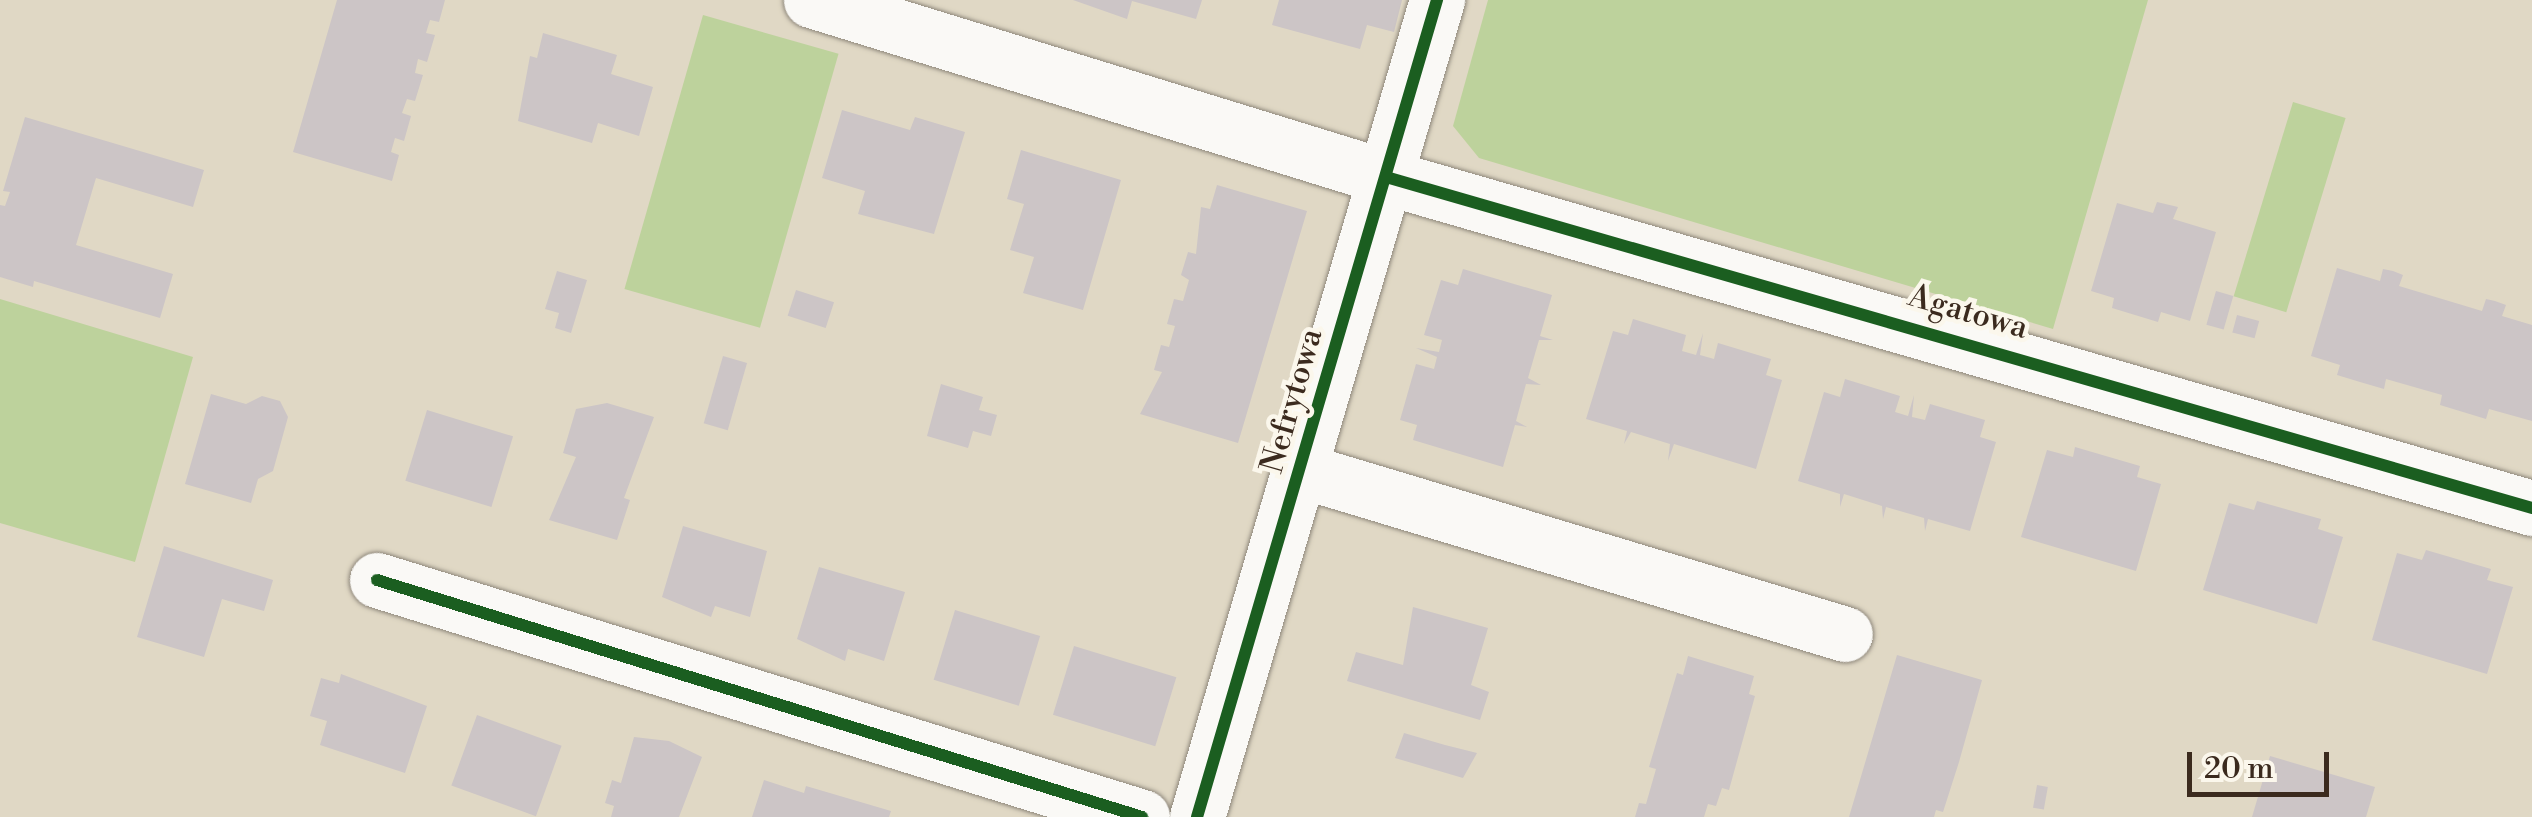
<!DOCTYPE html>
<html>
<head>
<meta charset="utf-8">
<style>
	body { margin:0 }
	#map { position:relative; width:2532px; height:817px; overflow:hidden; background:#e0d8c5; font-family:"Libre Bodoni",serif }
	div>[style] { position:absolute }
	.green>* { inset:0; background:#bdd29c; transform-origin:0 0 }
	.building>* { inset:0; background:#ccc5c6; transform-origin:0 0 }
	.roads { filter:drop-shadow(0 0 2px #8e877b) drop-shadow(0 0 2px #8e877b) }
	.minor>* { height:55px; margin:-27.5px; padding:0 27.5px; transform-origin:27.5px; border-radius:27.5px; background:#faf9f6 }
	.cycleway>* { height:12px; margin:-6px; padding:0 6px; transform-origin:6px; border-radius:6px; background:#1b5e20 }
	span { translate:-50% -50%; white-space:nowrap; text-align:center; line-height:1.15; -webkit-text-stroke:9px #fbf7ec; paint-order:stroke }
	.street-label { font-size:32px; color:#3b2a1e }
	.scale { position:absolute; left:2187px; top:752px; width:142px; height:45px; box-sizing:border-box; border:5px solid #3b2a1e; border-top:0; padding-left:12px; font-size:30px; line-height:35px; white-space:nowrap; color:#3b2a1e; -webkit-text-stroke:8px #fbf7ec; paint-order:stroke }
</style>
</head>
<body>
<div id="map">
	<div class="green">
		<div style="clip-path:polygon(1488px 0,2148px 0,2053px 329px,1479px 158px,1453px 126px)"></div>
		<div style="left:703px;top:15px;width:141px;height:285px;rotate:16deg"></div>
		<div style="left:2293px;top:102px;width:55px;height:203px;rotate:17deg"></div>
		<div style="clip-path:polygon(0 299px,193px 357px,135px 562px,0 523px)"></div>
	</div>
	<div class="building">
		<div style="clip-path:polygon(337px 0,445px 0,439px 22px,430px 20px,426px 33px,435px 35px,427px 62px,418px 59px,415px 73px,423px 75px,415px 101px,407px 99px,402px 113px,411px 116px,404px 141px,395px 138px,391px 152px,399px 155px,392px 181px,293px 152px)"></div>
		<div style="clip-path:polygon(1073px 0,1202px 0,1196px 19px,1132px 1px,1127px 19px)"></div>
		<div style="clip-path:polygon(1279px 0,1402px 0,1394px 32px,1367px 25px,1360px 49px,1272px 25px)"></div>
		<div style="clip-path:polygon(543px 33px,617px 55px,611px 74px,653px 87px,639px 136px,598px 123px,592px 143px,518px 121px,530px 56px,537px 58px)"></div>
		<div style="clip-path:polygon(842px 110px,910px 130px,915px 117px,965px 132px,934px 234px,858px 214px,865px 191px,822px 178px)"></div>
		<div style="clip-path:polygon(25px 117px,204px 170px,193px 207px,96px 178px,76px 245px,173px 274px,160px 318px,34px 281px,33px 287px,0 277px,0 205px,5px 206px,10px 192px,3px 191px)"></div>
		<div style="clip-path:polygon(1021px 150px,1121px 180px,1083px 310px,1023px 293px,1034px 257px,1010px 250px,1024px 204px,1007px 199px)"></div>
		<div style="clip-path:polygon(1217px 185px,1307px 211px,1238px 443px,1140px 414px,1162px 372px,1154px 370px,1161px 345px,1169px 347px,1175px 326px,1167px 324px,1174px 299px,1183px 301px,1189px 280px,1181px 275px,1188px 252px,1196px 254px,1201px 207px,1210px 209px)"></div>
		<div style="clip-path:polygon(2157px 202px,2178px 207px,2173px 219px,2216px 232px,2190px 321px,2161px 312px,2158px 322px,2112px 308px,2114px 298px,2091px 291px,2117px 203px,2153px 213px)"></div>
		<div style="clip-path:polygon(2337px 268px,2380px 281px,2383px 269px,2393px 271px,2403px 275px,2399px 286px,2482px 311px,2486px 299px,2495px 301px,2506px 305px,2502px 316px,2532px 325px,2532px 421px,2489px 409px,2486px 419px,2440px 405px,2442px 395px,2386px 379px,2384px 389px,2360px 382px,2337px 375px,2340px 365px,2311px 356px)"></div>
		<div style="clip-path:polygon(1463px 269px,1552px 295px,1540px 336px,1553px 340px,1539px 340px,1528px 378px,1541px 385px,1526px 384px,1516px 421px,1527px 427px,1515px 425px,1503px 467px,1413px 440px,1417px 425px,1400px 420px,1416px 364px,1434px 369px,1437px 357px,1416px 348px,1439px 352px,1442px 340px,1424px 335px,1441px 280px,1458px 285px)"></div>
		<div style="clip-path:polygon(557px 271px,587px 280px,571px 333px,555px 328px,559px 313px,545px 309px)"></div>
		<div style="left:796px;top:290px;width:40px;height:27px;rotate:18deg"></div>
		<div style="left:2216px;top:291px;width:18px;height:35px;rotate:16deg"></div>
		<div style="left:2237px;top:315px;width:23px;height:18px;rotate:15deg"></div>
		<div style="clip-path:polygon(1633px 319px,1686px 335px,1682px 351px,1696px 355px,1703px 333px,1700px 355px,1714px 359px,1718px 343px,1771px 359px,1766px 375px,1782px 380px,1756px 469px,1674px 444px,1668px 461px,1670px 444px,1631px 432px,1624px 444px,1627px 431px,1586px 419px,1613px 331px,1628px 335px)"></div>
		<div style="left:723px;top:356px;width:25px;height:70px;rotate:16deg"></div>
		<div style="clip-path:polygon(1845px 379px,1900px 396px,1895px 412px,1908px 416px,1914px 395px,1912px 417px,1925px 420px,1930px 404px,1985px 420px,1980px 437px,1996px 442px,1970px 531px,1928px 519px,1925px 531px,1924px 518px,1886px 507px,1883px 519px,1882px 506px,1844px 494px,1840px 507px,1840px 494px,1798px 481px,1824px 392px,1840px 397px)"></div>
		<div style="clip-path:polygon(941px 384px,983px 397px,979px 410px,997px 415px,991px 436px,973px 431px,968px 448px,927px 436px)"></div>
		<div style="clip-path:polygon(211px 394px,246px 404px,262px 396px,280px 401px,288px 417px,273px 471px,258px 479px,251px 503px,185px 484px)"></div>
		<div style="clip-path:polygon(607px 403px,654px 417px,624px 498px,630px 500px,617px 540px,549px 520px,576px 457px,563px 453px,576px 409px)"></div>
		<div style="left:427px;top:410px;width:90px;height:74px;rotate:17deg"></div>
		<div style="clip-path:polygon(2075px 447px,2140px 466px,2137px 477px,2161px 484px,2136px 571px,2021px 537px,2047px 450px,2073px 457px)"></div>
		<div style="clip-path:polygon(2257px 501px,2321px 519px,2318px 529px,2343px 537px,2317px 624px,2203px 590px,2229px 503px,2254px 510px)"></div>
		<div style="clip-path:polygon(683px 526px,767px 551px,750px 617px,715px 606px,711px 617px,662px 597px)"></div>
		<div style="clip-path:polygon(164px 546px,273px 580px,264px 611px,222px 599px,204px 657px,137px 637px)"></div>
		<div style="clip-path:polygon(2426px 550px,2491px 569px,2487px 580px,2513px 587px,2487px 674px,2372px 640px,2397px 553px,2422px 560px)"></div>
		<div style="clip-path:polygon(819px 567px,905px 592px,884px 661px,848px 649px,845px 661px,797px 639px)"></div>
		<div style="clip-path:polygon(1413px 607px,1488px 628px,1471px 685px,1489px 692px,1480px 720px,1347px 681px,1356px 652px,1403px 665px)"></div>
		<div style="left:955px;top:610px;width:89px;height:73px;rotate:17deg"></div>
		<div style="left:1074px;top:646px;width:107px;height:72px;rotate:17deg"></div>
		<div style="clip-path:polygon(1897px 655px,1982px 680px,1959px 762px,1943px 812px,1936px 810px,1934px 817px,1849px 817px)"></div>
		<div style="clip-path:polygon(1688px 656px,1754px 676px,1749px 694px,1755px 696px,1729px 790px,1722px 788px,1716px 806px,1708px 804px,1704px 817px,1635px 817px,1639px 803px,1646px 804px,1656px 769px,1649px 767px,1677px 673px,1683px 675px)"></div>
		<div style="clip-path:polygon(341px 674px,427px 706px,405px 773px,320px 745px,327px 721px,310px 716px,321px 678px,339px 683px)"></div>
		<div style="left:477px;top:715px;width:90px;height:75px;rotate:20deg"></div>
		<div style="clip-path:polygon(1404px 733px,1445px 745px,1477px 753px,1463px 778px,1395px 758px)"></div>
		<div style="clip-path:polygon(634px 737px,669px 741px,702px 757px,679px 817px,611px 817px,614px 806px,605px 803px,612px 780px,621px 783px)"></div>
		<div style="clip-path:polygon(2270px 756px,2375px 787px,2366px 817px,2252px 817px)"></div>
		<div style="clip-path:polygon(764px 780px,804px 793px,806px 786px,891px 811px,889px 817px,752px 817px)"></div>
		<div style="left:2037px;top:785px;width:11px;height:23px;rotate:10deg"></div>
	</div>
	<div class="roads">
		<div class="minor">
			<div style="left:811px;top:0;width:602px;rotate:17.11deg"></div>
			<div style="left:1386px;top:177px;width:1193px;rotate:16.11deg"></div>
			<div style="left:1300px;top:470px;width:569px;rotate:16.75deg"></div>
			<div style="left:377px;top:580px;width:801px;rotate:17.21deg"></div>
			<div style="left:1197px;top:817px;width:852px;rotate:-73.63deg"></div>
		</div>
	</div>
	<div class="cycleway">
		<div style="left:1386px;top:177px;width:1193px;rotate:16.11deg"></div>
		<div style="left:377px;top:580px;width:801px;rotate:17.21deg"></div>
		<div style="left:1197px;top:817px;width:852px;rotate:-73.63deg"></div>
	</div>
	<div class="street-label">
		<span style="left:1968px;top:312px;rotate:16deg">Agatowa</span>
		<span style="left:1292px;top:401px;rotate:-74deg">Nefrytowa</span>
	</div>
	<div class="scale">20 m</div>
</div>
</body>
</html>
